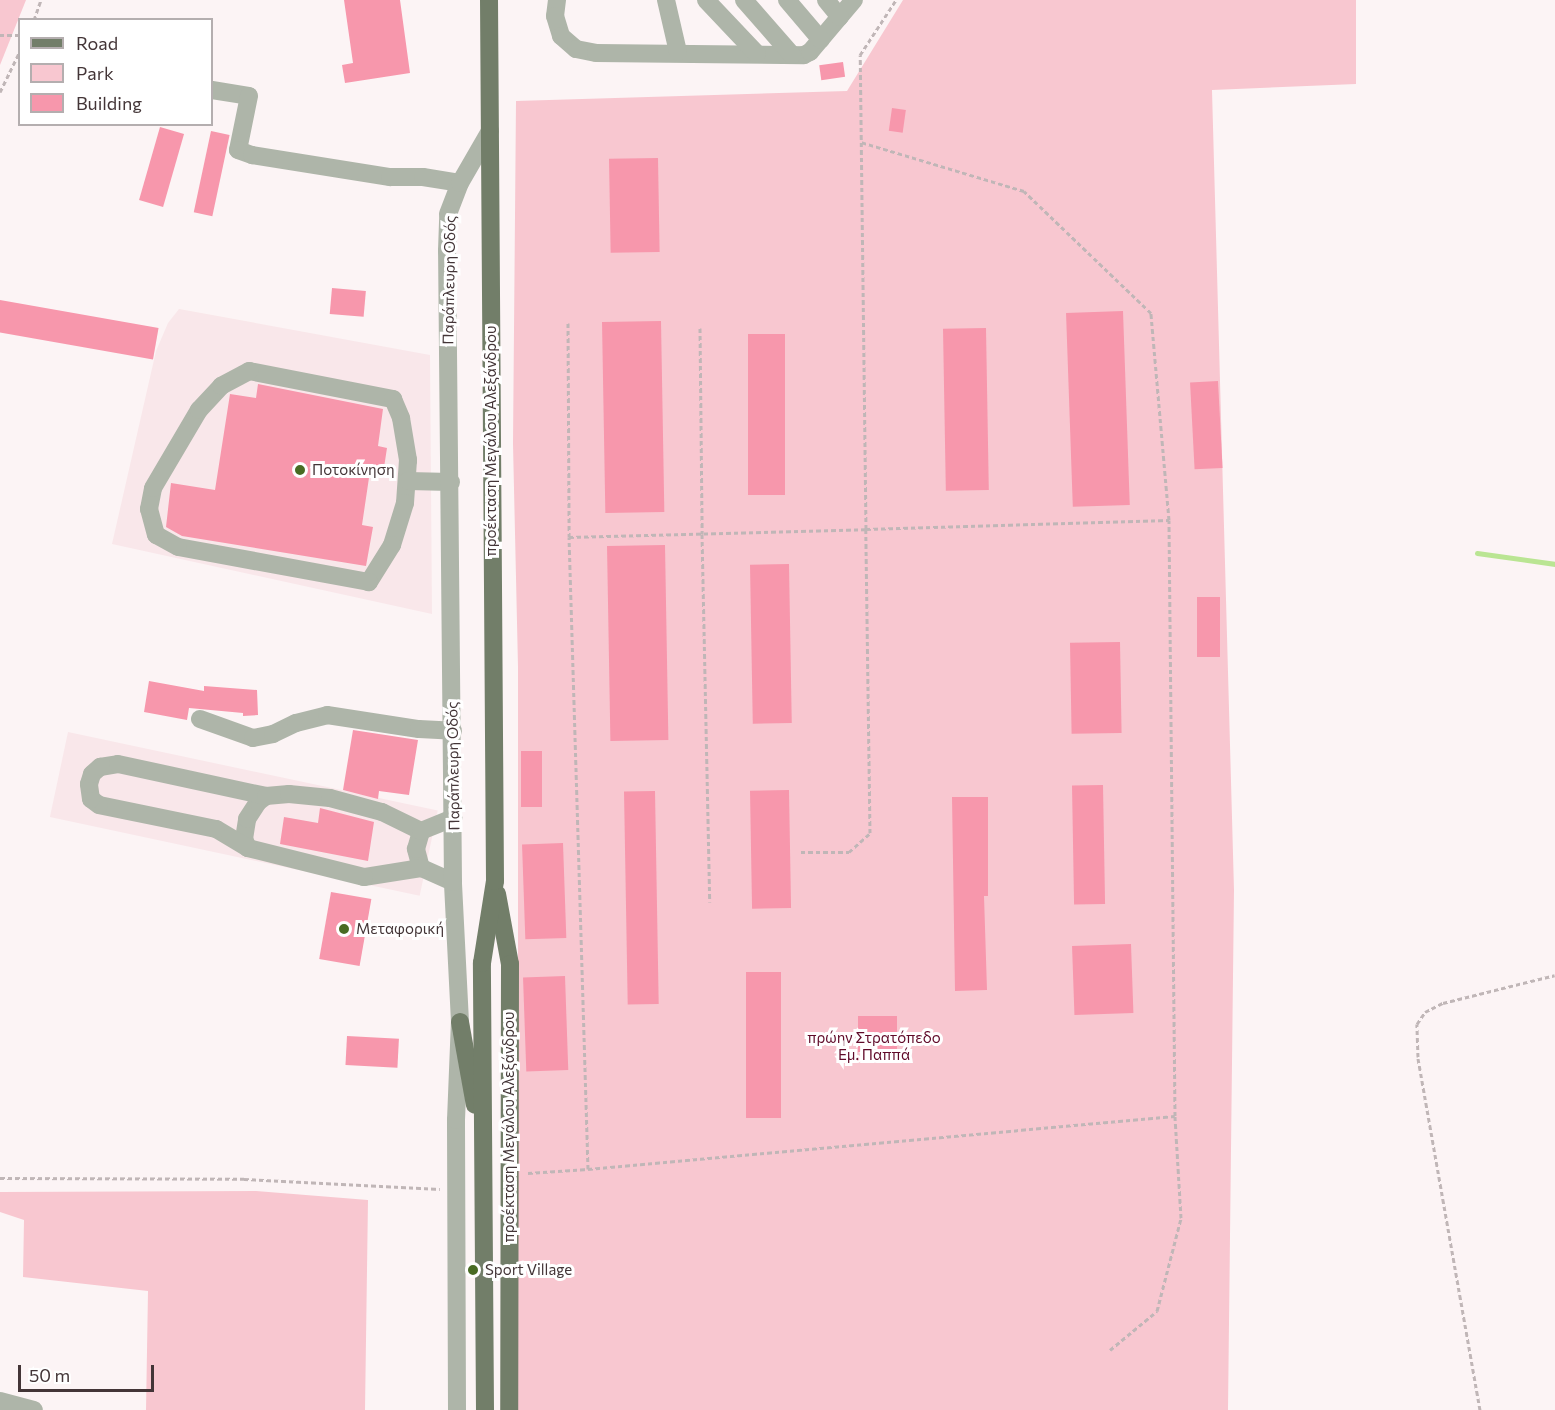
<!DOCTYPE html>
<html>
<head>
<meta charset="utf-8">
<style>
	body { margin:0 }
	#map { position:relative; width:1555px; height:1410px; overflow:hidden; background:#fcf4f5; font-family:Commissioner,sans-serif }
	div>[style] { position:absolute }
	.built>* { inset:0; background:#f9e7ea; transform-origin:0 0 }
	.green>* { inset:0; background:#f8c7d0 }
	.stream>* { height:5px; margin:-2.5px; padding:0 2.5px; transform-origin:2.5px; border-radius:2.5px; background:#bae593 }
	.building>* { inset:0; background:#f797ac; transform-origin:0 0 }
	.path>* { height:3px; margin-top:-1.5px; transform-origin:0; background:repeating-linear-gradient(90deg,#c0b6b7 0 4.5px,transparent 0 7.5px) }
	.minor>* { height:18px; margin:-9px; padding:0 9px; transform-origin:9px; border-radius:9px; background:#aeb5a9 }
	.major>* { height:18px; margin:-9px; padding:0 9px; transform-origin:9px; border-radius:9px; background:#727e69 }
	.dots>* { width:16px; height:16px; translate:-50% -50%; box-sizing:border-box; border:3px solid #fff; border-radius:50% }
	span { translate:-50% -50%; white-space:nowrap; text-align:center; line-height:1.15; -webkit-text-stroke:6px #fff; paint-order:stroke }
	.street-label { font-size:15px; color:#433537 }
	.poi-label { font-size:15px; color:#433537 }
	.left { translate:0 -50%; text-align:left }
	.park-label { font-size:15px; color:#600a29 }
	.legend { position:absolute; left:18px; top:18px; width:195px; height:108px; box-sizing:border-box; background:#fff; border:2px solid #b4aeaf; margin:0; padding:8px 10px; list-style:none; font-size:18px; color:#433537 }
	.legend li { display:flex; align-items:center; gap:12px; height:30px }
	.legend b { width:30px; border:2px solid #b4aeaf }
	.scale { position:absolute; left:18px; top:1365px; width:136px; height:27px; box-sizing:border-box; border:3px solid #433537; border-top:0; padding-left:8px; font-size:18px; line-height:21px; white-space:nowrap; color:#433537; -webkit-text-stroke:4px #fff; paint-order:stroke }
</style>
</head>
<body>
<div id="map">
	<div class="built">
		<div style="clip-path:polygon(179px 309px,430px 355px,432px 614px,112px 544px,156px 351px,168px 323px)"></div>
		<div style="left:68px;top:732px;width:378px;height:87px;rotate:12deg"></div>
	</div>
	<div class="green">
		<div style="clip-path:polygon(0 0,26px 0,0 65px)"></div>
		<div style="clip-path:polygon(903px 0,1356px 0,1356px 84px,1212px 90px,1234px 890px,1228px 1410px,515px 1410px,518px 967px,518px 667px,513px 444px,516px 101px,847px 91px)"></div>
		<div style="clip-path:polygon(256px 1191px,368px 1200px,365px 1410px,146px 1410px,148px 1291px,23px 1277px,24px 1220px,0 1212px,0 1192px)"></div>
	</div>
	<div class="stream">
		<div style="left:1477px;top:553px;width:79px;rotate:8deg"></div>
	</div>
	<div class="building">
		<div style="clip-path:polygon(344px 0,400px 0,410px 73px,345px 83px,342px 65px,353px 63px)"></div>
		<div style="left:843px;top:62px;width:15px;height:24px;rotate:82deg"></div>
		<div style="left:892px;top:108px;width:14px;height:23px;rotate:8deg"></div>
		<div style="left:160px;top:127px;width:25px;height:76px;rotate:16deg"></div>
		<div style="left:211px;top:131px;width:19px;height:83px;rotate:12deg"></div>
		<div style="left:658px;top:158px;width:94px;height:49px;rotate:89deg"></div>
		<div style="left:332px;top:288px;width:34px;height:26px;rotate:5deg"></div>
		<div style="left:0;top:300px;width:161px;height:32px;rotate:10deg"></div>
		<div style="left:1123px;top:311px;width:194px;height:57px;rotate:88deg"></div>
		<div style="left:661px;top:321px;width:191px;height:59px;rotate:89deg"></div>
		<div style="left:986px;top:328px;width:162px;height:43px;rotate:89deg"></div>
		<div style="left:748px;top:334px;width:37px;height:161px"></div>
		<div style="left:1218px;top:381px;width:87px;height:28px;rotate:87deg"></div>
		<div style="clip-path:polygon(258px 384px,383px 409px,378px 446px,387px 448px,383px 474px,370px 471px,362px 525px,373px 527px,366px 566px,182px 536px,166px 527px,171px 483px,215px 490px,230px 394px,256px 398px)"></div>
		<div style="left:665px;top:545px;width:195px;height:58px;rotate:89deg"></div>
		<div style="left:789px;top:564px;width:159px;height:39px;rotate:89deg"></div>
		<div style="left:1197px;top:597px;width:23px;height:60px"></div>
		<div style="left:1120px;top:642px;width:91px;height:50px;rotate:89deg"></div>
		<div style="clip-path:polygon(149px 681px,204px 691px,204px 686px,257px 690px,258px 715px,243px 716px,243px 713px,189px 708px,187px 720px,144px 712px)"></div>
		<div style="clip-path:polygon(353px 730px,418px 740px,409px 795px,379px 791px,378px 799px,343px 790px)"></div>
		<div style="left:521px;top:751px;width:21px;height:56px"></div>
		<div style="left:1103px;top:785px;width:119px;height:31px;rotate:89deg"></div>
		<div style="left:789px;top:790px;width:118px;height:39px;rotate:89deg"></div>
		<div style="left:655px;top:791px;width:213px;height:31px;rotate:89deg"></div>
		<div style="clip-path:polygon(952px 797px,988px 797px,988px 896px,984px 896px,987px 990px,955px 991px)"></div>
		<div style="clip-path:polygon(320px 808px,374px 822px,368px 861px,280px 844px,284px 817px,318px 823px)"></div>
		<div style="left:563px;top:843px;width:95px;height:41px;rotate:88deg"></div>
		<div style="left:331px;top:892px;width:41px;height:68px;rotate:10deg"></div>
		<div style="left:1131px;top:944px;width:69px;height:59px;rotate:88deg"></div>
		<div style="left:746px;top:972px;width:35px;height:146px"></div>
		<div style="left:565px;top:976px;width:94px;height:42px;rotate:88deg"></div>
		<div style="left:897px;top:1016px;width:36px;height:39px;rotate:90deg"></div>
		<div style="left:347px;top:1036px;width:52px;height:29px;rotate:3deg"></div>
	</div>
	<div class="path">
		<div style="left:34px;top:20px;width:21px;rotate:-71deg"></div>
		<div style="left:0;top:35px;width:20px"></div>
		<div style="left:0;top:92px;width:46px;rotate:-64deg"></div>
		<div style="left:568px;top:323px;width:214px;rotate:89.7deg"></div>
		<div style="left:700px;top:328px;width:206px;rotate:89.4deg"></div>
		<div style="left:702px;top:534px;width:368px;rotate:88.8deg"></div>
		<div style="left:801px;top:852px;width:48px"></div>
		<div style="left:849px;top:852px;width:28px;rotate:-42deg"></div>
		<div style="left:870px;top:833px;width:304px;rotate:-90.8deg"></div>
		<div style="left:866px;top:529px;width:303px;rotate:-1.7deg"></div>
		<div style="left:588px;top:1169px;width:589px;rotate:-5.16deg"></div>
		<div style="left:1175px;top:1116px;width:596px;rotate:-90.58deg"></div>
		<div style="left:1169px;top:520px;width:208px;rotate:-95deg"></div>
		<div style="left:1151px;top:313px;width:176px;rotate:-136.2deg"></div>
		<div style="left:1024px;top:191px;width:170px;rotate:-163.3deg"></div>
		<div style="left:528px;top:1173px;width:60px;rotate:-3.8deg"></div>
		<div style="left:588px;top:1169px;width:632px;rotate:-91.72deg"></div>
		<div style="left:569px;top:537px;width:297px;rotate:-1.5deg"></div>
		<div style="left:866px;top:529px;width:474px;rotate:-90.7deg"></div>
		<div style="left:860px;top:55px;width:66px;rotate:-56.8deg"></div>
		<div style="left:0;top:1178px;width:244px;rotate:0.2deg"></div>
		<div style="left:244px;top:1179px;width:196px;rotate:2.9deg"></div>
		<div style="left:1110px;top:1350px;width:61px;rotate:-39.7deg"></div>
		<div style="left:1157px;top:1311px;width:96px;rotate:-75.5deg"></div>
		<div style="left:1181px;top:1218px;width:102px;rotate:-93.4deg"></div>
		<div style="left:1480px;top:1410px;width:358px;rotate:-100deg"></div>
		<div style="left:1418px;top:1057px;width:33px;rotate:-92deg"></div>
		<div style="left:1417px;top:1024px;width:14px;rotate:-56deg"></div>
		<div style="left:1425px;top:1012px;width:20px;rotate:-27deg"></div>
		<div style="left:1443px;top:1003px;width:115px;rotate:-14deg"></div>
	</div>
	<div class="minor">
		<div style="left:557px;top:0;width:16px;rotate:97deg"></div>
		<div style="left:555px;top:16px;width:21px;rotate:73deg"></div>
		<div style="left:561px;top:36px;width:20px;rotate:41deg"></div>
		<div style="left:576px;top:49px;width:20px;rotate:11deg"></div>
		<div style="left:596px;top:53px;width:208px;rotate:0.6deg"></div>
		<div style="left:804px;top:55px;width:7px;rotate:-27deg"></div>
		<div style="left:810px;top:52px;width:68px;rotate:-49.8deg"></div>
		<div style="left:666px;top:0;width:53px;rotate:77deg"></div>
		<div style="left:706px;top:0;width:74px;rotate:46.6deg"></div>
		<div style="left:744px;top:0;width:73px;rotate:48.9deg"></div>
		<div style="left:787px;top:0;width:52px;rotate:49.6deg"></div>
		<div style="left:826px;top:0;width:22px;rotate:51deg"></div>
		<div style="left:212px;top:90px;width:37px;rotate:9deg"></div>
		<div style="left:249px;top:96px;width:55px;rotate:101.5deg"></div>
		<div style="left:238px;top:150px;width:15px;rotate:20deg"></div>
		<div style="left:252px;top:155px;width:140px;rotate:9.1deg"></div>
		<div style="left:390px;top:177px;width:33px"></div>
		<div style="left:423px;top:177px;width:37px;rotate:9deg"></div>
		<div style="left:249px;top:371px;width:147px;rotate:11deg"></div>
		<div style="left:393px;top:399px;width:21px;rotate:67deg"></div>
		<div style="left:401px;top:418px;width:43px;rotate:80.5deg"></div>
		<div style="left:408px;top:460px;width:43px;rotate:94deg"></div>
		<div style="left:405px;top:503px;width:44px;rotate:107.2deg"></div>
		<div style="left:392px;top:545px;width:44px;rotate:121.9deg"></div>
		<div style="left:369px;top:582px;width:194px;rotate:-169.6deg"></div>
		<div style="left:178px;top:547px;width:25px;rotate:-151deg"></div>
		<div style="left:156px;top:535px;width:27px;rotate:-105deg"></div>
		<div style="left:149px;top:509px;width:21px;rotate:-79deg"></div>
		<div style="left:153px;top:488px;width:91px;rotate:-59.5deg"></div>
		<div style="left:199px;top:410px;width:33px;rotate:-47deg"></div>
		<div style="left:221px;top:386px;width:32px;rotate:-28deg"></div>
		<div style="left:408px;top:481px;width:43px;rotate:1.3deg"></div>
		<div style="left:200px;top:719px;width:56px;rotate:19.7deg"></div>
		<div style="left:253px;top:738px;width:20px;rotate:-11deg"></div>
		<div style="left:273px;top:734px;width:25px;rotate:-26deg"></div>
		<div style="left:296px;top:723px;width:32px;rotate:-14deg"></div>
		<div style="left:327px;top:715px;width:93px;rotate:8.7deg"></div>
		<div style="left:419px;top:729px;width:34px;rotate:3deg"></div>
		<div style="left:248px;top:848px;width:10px;rotate:-114deg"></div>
		<div style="left:244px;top:839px;width:20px;rotate:-81deg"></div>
		<div style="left:247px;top:819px;width:20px;rotate:-57deg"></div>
		<div style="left:258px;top:802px;width:10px;rotate:-37deg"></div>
		<div style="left:421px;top:868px;width:20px;rotate:-105deg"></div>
		<div style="left:416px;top:849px;width:19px;rotate:-74deg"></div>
		<div style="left:453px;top:882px;width:35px;rotate:-156deg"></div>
		<div style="left:421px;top:868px;width:58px;rotate:171deg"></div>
		<div style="left:364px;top:877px;width:120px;rotate:-166deg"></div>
		<div style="left:248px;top:848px;width:37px;rotate:-149deg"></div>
		<div style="left:216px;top:829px;width:119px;rotate:-168.4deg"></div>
		<div style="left:99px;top:805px;width:10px;rotate:-143deg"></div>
		<div style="left:91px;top:799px;width:15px;rotate:-98deg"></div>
		<div style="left:89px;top:784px;width:10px;rotate:-73deg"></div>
		<div style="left:92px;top:774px;width:11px;rotate:-41deg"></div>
		<div style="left:100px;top:767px;width:18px;rotate:-9deg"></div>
		<div style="left:118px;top:764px;width:151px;rotate:12.2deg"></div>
		<div style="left:266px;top:796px;width:23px;rotate:-5deg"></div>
		<div style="left:289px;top:794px;width:41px;rotate:5.6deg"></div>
		<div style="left:330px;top:798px;width:54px;rotate:15.1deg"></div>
		<div style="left:382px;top:812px;width:43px;rotate:26deg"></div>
		<div style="left:421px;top:831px;width:35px;rotate:-22deg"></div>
		<div style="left:0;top:1401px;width:35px;rotate:15deg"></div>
		<div style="left:457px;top:1410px;width:290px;rotate:-90.2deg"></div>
		<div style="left:456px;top:1120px;width:98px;rotate:-87.7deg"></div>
		<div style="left:460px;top:1022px;width:140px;rotate:-92.9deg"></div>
		<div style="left:453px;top:882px;width:631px;rotate:-90.54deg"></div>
		<div style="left:447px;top:251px;width:37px;rotate:-88deg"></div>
		<div style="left:448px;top:214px;width:33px;rotate:-69deg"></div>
		<div style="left:460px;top:183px;width:60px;rotate:-60deg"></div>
	</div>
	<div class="major">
		<div style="left:497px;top:894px;width:71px;rotate:79.5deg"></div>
		<div style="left:510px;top:964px;width:446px;rotate:90.1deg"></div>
		<div style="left:460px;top:1022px;width:84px;rotate:79.8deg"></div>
		<div style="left:485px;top:1410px;width:447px;rotate:-90.4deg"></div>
		<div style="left:482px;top:963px;width:83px;rotate:-81deg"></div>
		<div style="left:495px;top:881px;width:881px;rotate:-90.39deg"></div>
	</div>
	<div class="dots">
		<div style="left:300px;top:470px;background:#496b23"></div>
		<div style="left:344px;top:929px;background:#496b23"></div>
		<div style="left:473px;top:1270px;background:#496b23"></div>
	</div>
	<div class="street-label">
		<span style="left:449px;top:280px;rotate:-89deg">Παράπλευρη Οδός</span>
		<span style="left:491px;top:441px;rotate:-90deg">προέκταση Μεγάλου Αλεξάνδρου</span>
		<span style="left:453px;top:766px;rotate:-91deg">Παράπλευρη Οδός</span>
		<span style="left:509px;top:1127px;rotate:-90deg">προέκταση Μεγάλου Αλεξάνδρου</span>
	</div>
	<div class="poi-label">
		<span class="left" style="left:312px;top:470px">Ποτοκίνηση</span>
		<span class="left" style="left:356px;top:929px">Μεταφορική</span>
		<span class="left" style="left:485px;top:1270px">Sport Village</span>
	</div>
	<div class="park-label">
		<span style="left:874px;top:1046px">πρώην Στρατόπεδο<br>Εμ. Παππά</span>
	</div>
	<ul class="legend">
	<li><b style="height:8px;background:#727e69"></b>Road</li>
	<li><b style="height:16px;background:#f8c7d0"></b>Park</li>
	<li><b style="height:16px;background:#f797ac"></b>Building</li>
	</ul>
	<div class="scale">50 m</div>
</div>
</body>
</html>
